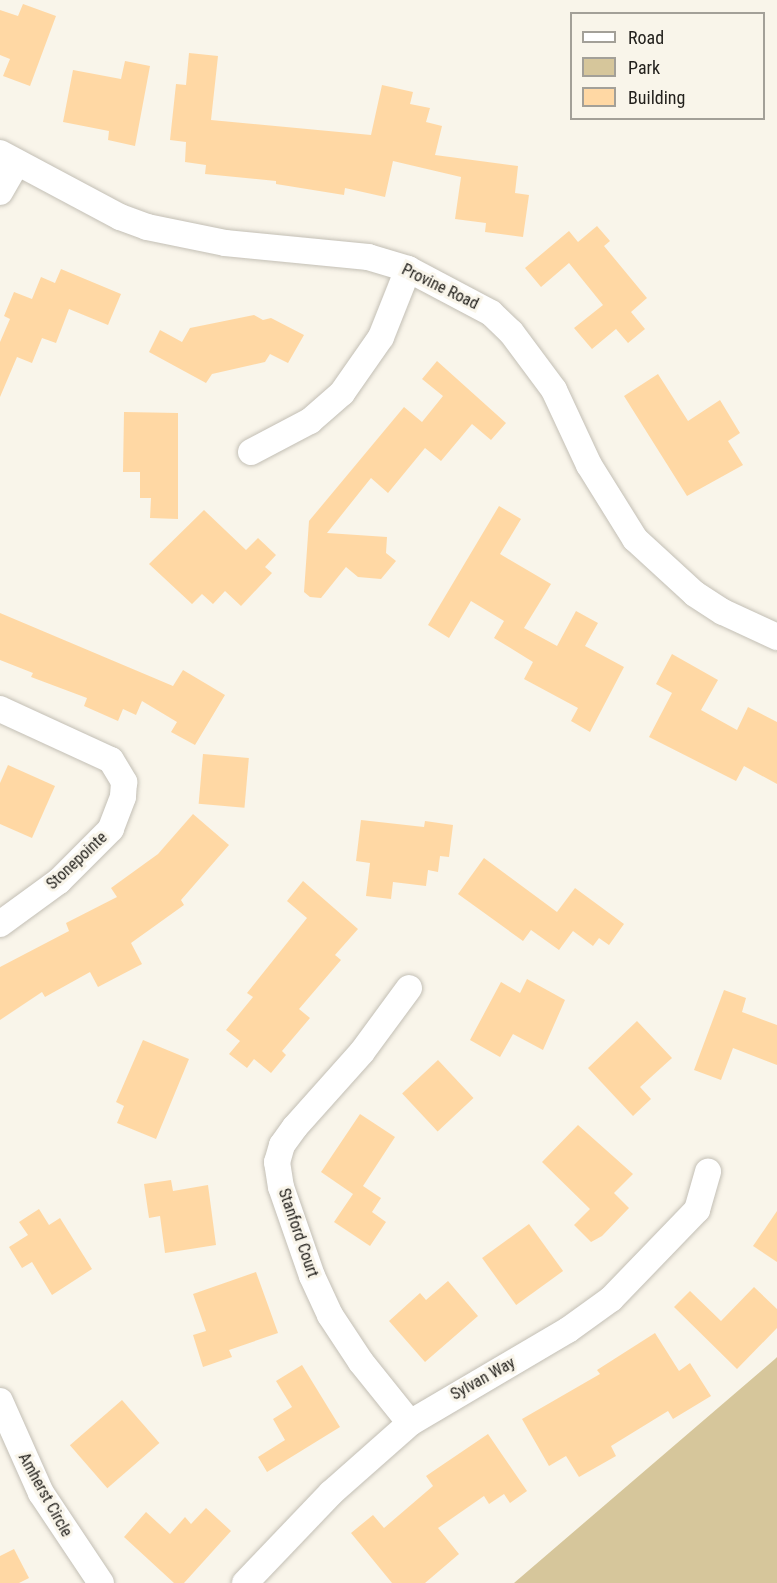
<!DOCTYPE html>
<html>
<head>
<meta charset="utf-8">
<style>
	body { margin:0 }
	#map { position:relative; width:777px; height:1583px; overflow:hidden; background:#f9f5ea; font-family:"Roboto Condensed",sans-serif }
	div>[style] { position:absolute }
	.green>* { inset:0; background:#d6c69b }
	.building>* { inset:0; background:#ffd8a4; transform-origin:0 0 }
	.roads { filter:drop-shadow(0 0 2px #c3bfb5) drop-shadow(0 0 2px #c3bfb5) }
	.minor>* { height:26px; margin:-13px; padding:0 13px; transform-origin:13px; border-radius:13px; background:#fff }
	span { translate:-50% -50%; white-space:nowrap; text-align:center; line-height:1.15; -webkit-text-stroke:6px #f9f5ea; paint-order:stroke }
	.street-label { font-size:16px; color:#23211d }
	.legend { position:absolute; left:570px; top:12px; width:195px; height:108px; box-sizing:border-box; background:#f9f5ea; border:2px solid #a3a098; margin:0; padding:8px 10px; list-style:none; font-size:18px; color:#23211d }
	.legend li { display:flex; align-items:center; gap:12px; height:30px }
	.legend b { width:30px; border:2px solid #a3a098 }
</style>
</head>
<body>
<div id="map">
	<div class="green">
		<div style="clip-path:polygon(777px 1357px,777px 1583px,514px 1583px,775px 1359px)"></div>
	</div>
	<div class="building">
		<div style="clip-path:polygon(23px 4px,56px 16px,30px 86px,3px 76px,10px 59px,0 55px,0 10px,18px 16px)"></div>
		<div style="clip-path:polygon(189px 53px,218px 56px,211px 120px,371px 135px,382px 85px,413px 92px,410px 104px,430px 108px,426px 122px,442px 126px,435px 155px,518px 166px,515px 193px,529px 195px,523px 237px,485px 232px,486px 223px,455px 219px,461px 177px,393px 161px,385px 197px,345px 188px,344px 195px,276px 184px,276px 181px,205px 174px,206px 165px,185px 162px,186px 142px,170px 140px,176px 84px,186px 85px)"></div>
		<div style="clip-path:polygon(125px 61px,150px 66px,135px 146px,108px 140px,109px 131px,63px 122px,73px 70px,121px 79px)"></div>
		<div style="clip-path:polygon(597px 226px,610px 241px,604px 246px,647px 298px,631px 312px,645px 329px,628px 343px,616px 329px,592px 349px,574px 328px,603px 305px,569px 263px,541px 287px,525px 268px,569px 231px,578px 242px)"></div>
		<div style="clip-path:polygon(61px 269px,121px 294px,108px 325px,69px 309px,56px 343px,42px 338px,32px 363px,17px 357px,0 397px,0 342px,10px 319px,4px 316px,14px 292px,32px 299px,41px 277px,55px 283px)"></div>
		<div style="clip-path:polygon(254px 315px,263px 320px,271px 318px,304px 335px,288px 363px,270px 354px,265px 362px,212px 374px,206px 383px,149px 352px,160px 330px,182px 342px,190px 328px)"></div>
		<div style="clip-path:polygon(437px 361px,506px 423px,491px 440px,472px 424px,441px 461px,425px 448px,388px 493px,371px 478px,327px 533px,387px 537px,386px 553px,396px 561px,381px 579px,358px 577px,346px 567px,321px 598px,310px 597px,304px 592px,309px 521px,404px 407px,422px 422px,443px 396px,422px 379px)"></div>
		<div style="clip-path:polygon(658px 374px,688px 421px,720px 400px,740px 433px,728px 441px,743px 465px,687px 496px,624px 396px)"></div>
		<div style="clip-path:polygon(124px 412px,178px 413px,178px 519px,150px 518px,151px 498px,140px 498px,140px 472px,123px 472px)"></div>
		<div style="clip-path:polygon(499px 506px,521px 519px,500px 554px,551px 584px,524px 628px,557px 646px,576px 611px,598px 623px,585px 646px,624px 667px,590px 732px,571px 721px,578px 708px,524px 679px,533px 662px,494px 638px,504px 621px,471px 601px,449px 638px,428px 625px)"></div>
		<div style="clip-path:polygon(204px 510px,246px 550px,258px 538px,276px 555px,265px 567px,272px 573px,241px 606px,225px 591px,213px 604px,202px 594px,192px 604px,149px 564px)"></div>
		<div style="clip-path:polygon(0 613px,173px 686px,183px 670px,225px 695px,195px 745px,171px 732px,177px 722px,142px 701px,136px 715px,123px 709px,118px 721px,84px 706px,87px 698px,31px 677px,33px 673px,0 660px)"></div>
		<div style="clip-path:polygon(672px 654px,718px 680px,701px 710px,737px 730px,748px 707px,777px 722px,777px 784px,744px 766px,736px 781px,649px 737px,672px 693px,656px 684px)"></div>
		<div style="left:203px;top:754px;width:46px;height:50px;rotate:5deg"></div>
		<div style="clip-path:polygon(8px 765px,55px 786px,32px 838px,0 824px,0 783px)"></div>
		<div style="clip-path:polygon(193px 814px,229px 845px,181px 900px,184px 905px,131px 943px,142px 964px,98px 987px,90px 972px,45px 997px,42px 992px,0 1020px,0 967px,69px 931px,66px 923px,117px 897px,111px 888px,158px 854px)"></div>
		<div style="clip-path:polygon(361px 820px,424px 827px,425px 821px,453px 825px,449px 857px,440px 856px,438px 872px,428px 870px,426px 886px,393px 882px,391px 899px,366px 896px,370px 863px,356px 861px)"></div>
		<div style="clip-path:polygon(484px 858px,557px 912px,575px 888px,624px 924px,609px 945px,599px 938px,593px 946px,573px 931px,559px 950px,531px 930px,523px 941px,458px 894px)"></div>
		<div style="clip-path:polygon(303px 881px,358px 929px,335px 955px,341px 960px,299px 1009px,310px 1018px,282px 1051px,286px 1055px,271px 1073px,254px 1059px,247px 1068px,229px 1054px,240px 1041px,226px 1030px,253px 997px,247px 993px,307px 918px,287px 901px)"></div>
		<div style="clip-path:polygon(527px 979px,565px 1000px,543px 1050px,513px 1034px,500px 1057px,470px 1040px,501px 982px,520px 993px)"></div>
		<div style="clip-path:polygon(724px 990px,746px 998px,742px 1012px,777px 1025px,777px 1065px,733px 1048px,721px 1080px,694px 1070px)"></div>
		<div style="clip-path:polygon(637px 1021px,672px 1058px,640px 1087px,651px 1099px,633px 1116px,588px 1068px)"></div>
		<div style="clip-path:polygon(143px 1040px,189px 1059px,156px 1139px,117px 1123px,124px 1106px,116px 1102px)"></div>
		<div style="left:438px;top:1060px;width:52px;height:49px;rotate:47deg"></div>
		<div style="clip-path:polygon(360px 1114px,395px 1137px,363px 1186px,381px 1198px,372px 1212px,386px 1222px,370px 1246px,334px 1222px,353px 1194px,321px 1172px)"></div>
		<div style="clip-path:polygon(578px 1125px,633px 1174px,614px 1193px,629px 1208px,602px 1236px,591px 1242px,574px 1225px,590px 1209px,542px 1162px)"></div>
		<div style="clip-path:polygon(171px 1180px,173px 1191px,208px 1185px,216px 1245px,165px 1253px,160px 1216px,149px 1218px,144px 1184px)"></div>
		<div style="clip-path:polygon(39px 1209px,49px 1225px,60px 1218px,92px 1269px,52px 1295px,32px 1262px,22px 1268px,9px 1247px,28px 1235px,19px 1222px)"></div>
		<div style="clip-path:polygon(777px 1211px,777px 1262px,753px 1246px)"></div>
		<div style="left:529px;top:1224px;width:58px;height:58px;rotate:54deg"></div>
		<div style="clip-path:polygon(256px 1272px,278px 1333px,229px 1350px,232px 1357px,203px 1367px,193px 1335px,206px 1331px,193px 1294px)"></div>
		<div style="clip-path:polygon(448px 1281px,478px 1316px,425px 1362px,389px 1321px,420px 1293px,426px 1300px)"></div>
		<div style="clip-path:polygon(754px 1287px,777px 1309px,777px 1328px,737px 1369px,674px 1307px,690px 1291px,721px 1321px)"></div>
		<div style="clip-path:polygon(655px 1333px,679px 1371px,690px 1363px,711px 1396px,673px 1419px,668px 1411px,611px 1446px,616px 1456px,579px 1477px,566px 1456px,549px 1466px,522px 1419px,600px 1374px,597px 1370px)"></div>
		<div style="clip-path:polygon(302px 1365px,340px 1427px,267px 1472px,258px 1457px,285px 1440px,273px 1419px,292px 1407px,276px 1381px)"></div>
		<div style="left:122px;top:1400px;width:57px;height:69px;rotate:49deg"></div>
		<div style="clip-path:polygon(488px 1434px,527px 1491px,510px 1503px,504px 1494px,489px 1504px,484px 1496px,438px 1528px,459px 1554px,425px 1583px,392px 1583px,351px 1533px,373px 1515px,384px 1528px,433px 1486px,426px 1476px)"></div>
		<div style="clip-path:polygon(206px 1508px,231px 1531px,184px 1583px,174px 1583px,124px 1537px,146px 1512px,170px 1534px,185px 1517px,191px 1524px)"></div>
		<div style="clip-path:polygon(14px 1549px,29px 1578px,19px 1583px,0 1583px,0 1556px)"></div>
	</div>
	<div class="roads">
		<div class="minor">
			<div style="left:0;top:153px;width:136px;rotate:28.1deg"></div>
			<div style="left:120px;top:217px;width:29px;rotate:20deg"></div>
			<div style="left:147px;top:227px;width:80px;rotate:11.6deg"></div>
			<div style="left:225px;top:243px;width:144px;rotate:5.6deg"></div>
			<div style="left:368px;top:257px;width:42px;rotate:16.7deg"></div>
			<div style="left:408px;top:269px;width:94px;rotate:27.9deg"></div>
			<div style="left:491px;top:313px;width:28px;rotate:44deg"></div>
			<div style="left:511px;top:332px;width:72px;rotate:53.4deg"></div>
			<div style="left:554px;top:390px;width:83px;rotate:65deg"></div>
			<div style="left:589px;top:465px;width:87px;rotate:58.1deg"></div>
			<div style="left:635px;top:539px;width:81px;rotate:42.5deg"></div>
			<div style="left:695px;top:594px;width:33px;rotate:33deg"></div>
			<div style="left:723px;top:612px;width:60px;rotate:24.8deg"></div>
			<div style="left:0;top:192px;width:34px;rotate:-60deg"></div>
			<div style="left:251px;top:452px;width:67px;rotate:-27.7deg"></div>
			<div style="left:310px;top:421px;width:43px;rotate:-41.2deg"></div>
			<div style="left:342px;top:393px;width:68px;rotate:-55.1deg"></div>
			<div style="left:381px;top:337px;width:73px;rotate:-68.3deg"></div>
			<div style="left:0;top:709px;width:122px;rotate:24.7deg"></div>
			<div style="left:111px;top:760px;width:26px;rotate:59deg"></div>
			<div style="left:124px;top:782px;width:15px;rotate:94deg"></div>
			<div style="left:123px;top:797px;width:34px;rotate:111deg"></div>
			<div style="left:111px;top:829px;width:74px;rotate:135deg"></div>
			<div style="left:59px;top:881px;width:73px;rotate:143.9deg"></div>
			<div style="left:409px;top:988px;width:79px;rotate:126.3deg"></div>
			<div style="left:362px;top:1052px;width:101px;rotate:131.8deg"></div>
			<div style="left:295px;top:1127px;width:22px;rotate:126deg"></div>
			<div style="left:282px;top:1145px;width:18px;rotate:106deg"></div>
			<div style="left:277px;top:1162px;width:25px;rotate:81deg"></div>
			<div style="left:281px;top:1187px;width:94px;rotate:70.8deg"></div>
			<div style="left:312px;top:1276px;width:43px;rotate:65.2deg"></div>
			<div style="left:330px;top:1315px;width:56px;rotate:56.6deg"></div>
			<div style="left:361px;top:1362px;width:78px;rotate:51.2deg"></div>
			<div style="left:0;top:1401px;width:101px;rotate:66deg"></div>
			<div style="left:41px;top:1493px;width:108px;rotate:56.3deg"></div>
			<div style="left:245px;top:1583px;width:124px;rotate:-46.3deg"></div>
			<div style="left:331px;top:1493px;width:106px;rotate:-41.5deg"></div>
			<div style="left:410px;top:1423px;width:183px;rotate:-30.5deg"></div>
			<div style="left:568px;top:1330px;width:53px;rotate:-35.8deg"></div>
			<div style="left:611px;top:1299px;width:124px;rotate:-46deg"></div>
			<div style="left:697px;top:1210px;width:40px;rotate:-74deg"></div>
		</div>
	</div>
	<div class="street-label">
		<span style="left:440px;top:287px;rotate:26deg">Provine Road</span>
		<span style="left:77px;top:861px;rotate:-43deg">Stonepointe</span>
		<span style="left:298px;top:1233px;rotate:71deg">Stanford Court</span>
		<span style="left:483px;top:1379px;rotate:-29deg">Sylvan Way</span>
		<span style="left:45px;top:1495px;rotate:61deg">Amherst Circle</span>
	</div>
	<ul class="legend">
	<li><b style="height:8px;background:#fff"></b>Road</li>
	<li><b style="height:16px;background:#d6c69b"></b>Park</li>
	<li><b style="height:16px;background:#ffd8a4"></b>Building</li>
	</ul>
</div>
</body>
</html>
